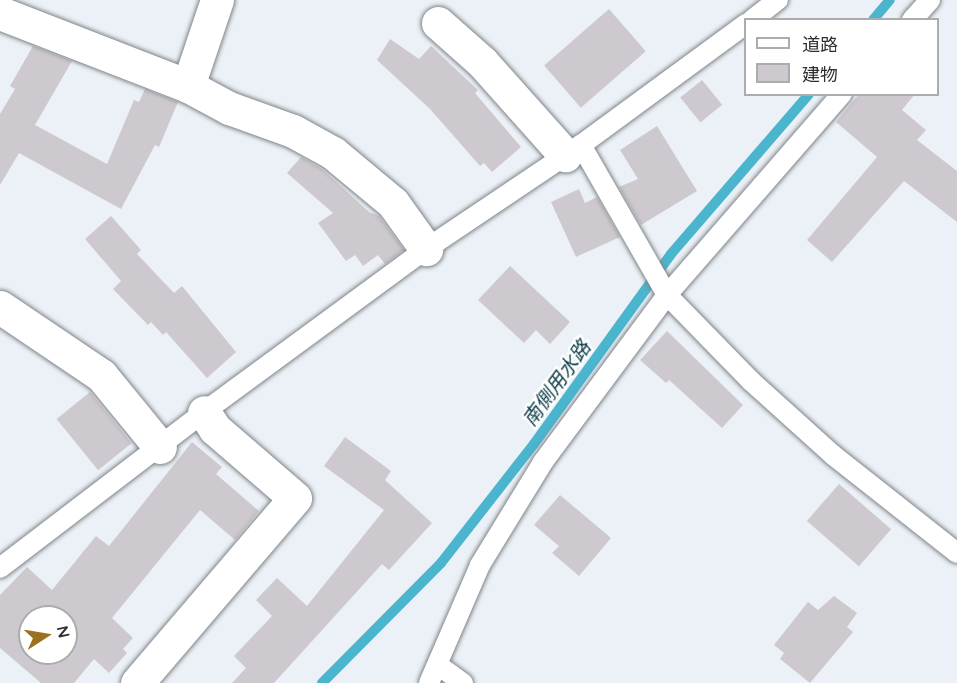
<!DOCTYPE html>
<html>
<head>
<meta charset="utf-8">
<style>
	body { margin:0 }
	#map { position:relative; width:957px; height:683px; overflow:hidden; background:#ecf1f7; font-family:Quicksand,"Noto Sans JP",sans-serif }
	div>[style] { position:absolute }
	.stream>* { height:10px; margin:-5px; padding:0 5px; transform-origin:5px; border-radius:5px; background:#4bb5ce }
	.building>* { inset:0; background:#cec9ce; transform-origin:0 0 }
	.roads { filter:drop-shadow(0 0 2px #7f8489) drop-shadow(0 0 2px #7f8489) }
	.lane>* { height:20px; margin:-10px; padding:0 10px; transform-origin:10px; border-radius:10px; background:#fff }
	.street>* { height:33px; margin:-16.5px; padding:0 16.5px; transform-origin:16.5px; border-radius:16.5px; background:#fff }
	span { translate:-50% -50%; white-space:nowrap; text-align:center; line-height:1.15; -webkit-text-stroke:4.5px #fff; paint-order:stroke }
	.water-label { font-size:20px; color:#0f3f4a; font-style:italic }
	.legend { position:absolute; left:744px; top:18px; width:195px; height:78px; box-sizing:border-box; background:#fff; border:2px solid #abacad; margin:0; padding:8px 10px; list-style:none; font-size:18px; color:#2d2f31 }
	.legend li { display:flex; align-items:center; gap:12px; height:30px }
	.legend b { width:30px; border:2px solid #abacad }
	.north { position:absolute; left:18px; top:605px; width:60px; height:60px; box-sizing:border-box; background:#fff; border:2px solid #abacad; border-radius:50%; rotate:78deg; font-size:16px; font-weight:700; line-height:24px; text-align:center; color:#2d2f31 }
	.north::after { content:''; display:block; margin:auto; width:21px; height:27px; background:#9d6f20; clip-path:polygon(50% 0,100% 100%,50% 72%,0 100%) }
</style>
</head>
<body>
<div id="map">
	<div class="stream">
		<div style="left:873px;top:20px;width:26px;rotate:-50deg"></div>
		<div style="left:322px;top:683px;width:169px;rotate:-45.2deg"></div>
		<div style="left:441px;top:563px;width:151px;rotate:-52deg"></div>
		<div style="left:534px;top:444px;width:234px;rotate:-54.2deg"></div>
		<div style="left:671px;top:254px;width:211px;rotate:-49.2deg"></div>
	</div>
	<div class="building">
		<div style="left:609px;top:9px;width:56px;height:86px;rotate:49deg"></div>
		<div style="clip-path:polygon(390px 39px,419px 59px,431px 46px,478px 90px,475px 93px,521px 147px,492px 172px,484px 163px,480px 166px,430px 109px,377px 60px)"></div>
		<div style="clip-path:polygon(33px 46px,72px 61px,35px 125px,107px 164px,134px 100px,139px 102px,145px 89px,178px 102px,159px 147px,155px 145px,121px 209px,19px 153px,0 185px,0 114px,15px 89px,10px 86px)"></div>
		<div style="left:702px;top:80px;width:32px;height:28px;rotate:51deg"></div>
		<div style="clip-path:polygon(859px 94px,915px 94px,902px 110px,926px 130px,917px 140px,957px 171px,957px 222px,904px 181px,832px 262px,807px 240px,877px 157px,836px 122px)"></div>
		<div style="clip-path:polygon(657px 126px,697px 191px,641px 225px,619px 187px,638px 179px,620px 150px)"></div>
		<div style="clip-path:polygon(301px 157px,322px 169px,369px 212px,379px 216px,404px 250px,385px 264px,378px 255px,363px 266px,355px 255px,346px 261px,318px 223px,333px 213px,287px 173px)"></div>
		<div style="clip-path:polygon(579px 189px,585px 203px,597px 197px,620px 237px,576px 257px,551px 202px)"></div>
		<div style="clip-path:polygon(111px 216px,141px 250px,137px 254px,174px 293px,182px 286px,236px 352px,207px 378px,166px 332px,163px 335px,151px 322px,148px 325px,113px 289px,121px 281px,85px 239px)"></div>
		<div style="clip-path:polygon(510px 266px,570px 322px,550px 344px,536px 330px,524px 343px,478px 300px)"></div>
		<div style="clip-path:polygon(667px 331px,743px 405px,722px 428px,669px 380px,666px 383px,640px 360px)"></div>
		<div style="left:90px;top:392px;width:66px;height:43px;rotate:51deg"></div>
		<div style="clip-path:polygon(345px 437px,391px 471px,385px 480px,432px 523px,389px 570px,382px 564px,274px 683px,232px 683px,246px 668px,234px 656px,272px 616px,256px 600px,277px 578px,307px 606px,384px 510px,324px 466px)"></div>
		<div style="clip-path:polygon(evenodd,192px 442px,222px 467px,216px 474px,259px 511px,235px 540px,200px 510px,112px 618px,133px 638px,123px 649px,127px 653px,109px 673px,94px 659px,74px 683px,41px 683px,0 648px,0 595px,27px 567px,52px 590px,96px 536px,109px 546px,192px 442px,30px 617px,66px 617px,66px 653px,30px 653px,30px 617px)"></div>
		<div style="left:839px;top:484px;width:69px;height:49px;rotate:41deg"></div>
		<div style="clip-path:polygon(560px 495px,611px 538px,579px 576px,552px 553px,559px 546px,534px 525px)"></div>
		<div style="clip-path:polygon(834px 596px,857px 613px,847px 627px,853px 632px,810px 683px,780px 659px,784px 653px,774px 645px,808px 602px,818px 610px)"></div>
	</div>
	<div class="roads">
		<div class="lane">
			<div style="left:752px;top:20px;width:33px;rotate:-38deg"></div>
			<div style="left:912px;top:20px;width:27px;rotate:-48deg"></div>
			<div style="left:581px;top:145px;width:173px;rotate:60.2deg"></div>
			<div style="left:667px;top:295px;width:120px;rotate:45.7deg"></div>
			<div style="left:751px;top:381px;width:110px;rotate:42.1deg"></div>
			<div style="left:833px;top:455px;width:158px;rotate:38.3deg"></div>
			<div style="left:0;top:568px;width:257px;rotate:-37.4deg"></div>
			<div style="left:204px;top:412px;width:275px;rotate:-36.3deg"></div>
			<div style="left:426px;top:249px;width:187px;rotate:-33.9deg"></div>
			<div style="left:581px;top:145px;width:205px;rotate:-36.3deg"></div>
			<div style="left:438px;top:665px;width:31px;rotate:36deg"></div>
			<div style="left:429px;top:683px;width:129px;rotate:-66.6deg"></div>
			<div style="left:480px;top:565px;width:121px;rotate:-58.5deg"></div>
			<div style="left:543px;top:462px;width:208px;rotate:-53.4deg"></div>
			<div style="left:667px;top:295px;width:267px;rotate:-49deg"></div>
		</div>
		<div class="street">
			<div style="left:0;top:13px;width:202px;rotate:21.2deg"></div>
			<div style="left:188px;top:86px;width:91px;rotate:-71.4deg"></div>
			<div style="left:438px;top:23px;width:59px;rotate:41.6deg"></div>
			<div style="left:482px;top:62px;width:125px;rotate:48.3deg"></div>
			<div style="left:188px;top:86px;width:47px;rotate:28.2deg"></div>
			<div style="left:229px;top:108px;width:68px;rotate:19.8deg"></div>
			<div style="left:293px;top:131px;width:46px;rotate:28.8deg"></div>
			<div style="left:333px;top:153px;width:78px;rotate:39.8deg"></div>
			<div style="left:393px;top:203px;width:57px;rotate:54.3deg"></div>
			<div style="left:0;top:307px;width:122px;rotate:34deg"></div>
			<div style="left:101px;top:375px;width:93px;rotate:50.7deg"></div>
			<div style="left:137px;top:683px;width:243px;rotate:-49.5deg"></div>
			<div style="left:295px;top:498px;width:106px;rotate:-139.2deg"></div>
			<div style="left:215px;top:429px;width:20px;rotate:-123deg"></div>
		</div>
	</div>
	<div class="water-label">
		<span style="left:556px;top:383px;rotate:-54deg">南側用水路</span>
	</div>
	<ul class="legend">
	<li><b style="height:8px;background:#fff"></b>道路</li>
	<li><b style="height:16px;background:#cec9ce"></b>建物</li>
	</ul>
	<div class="north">N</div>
</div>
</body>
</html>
